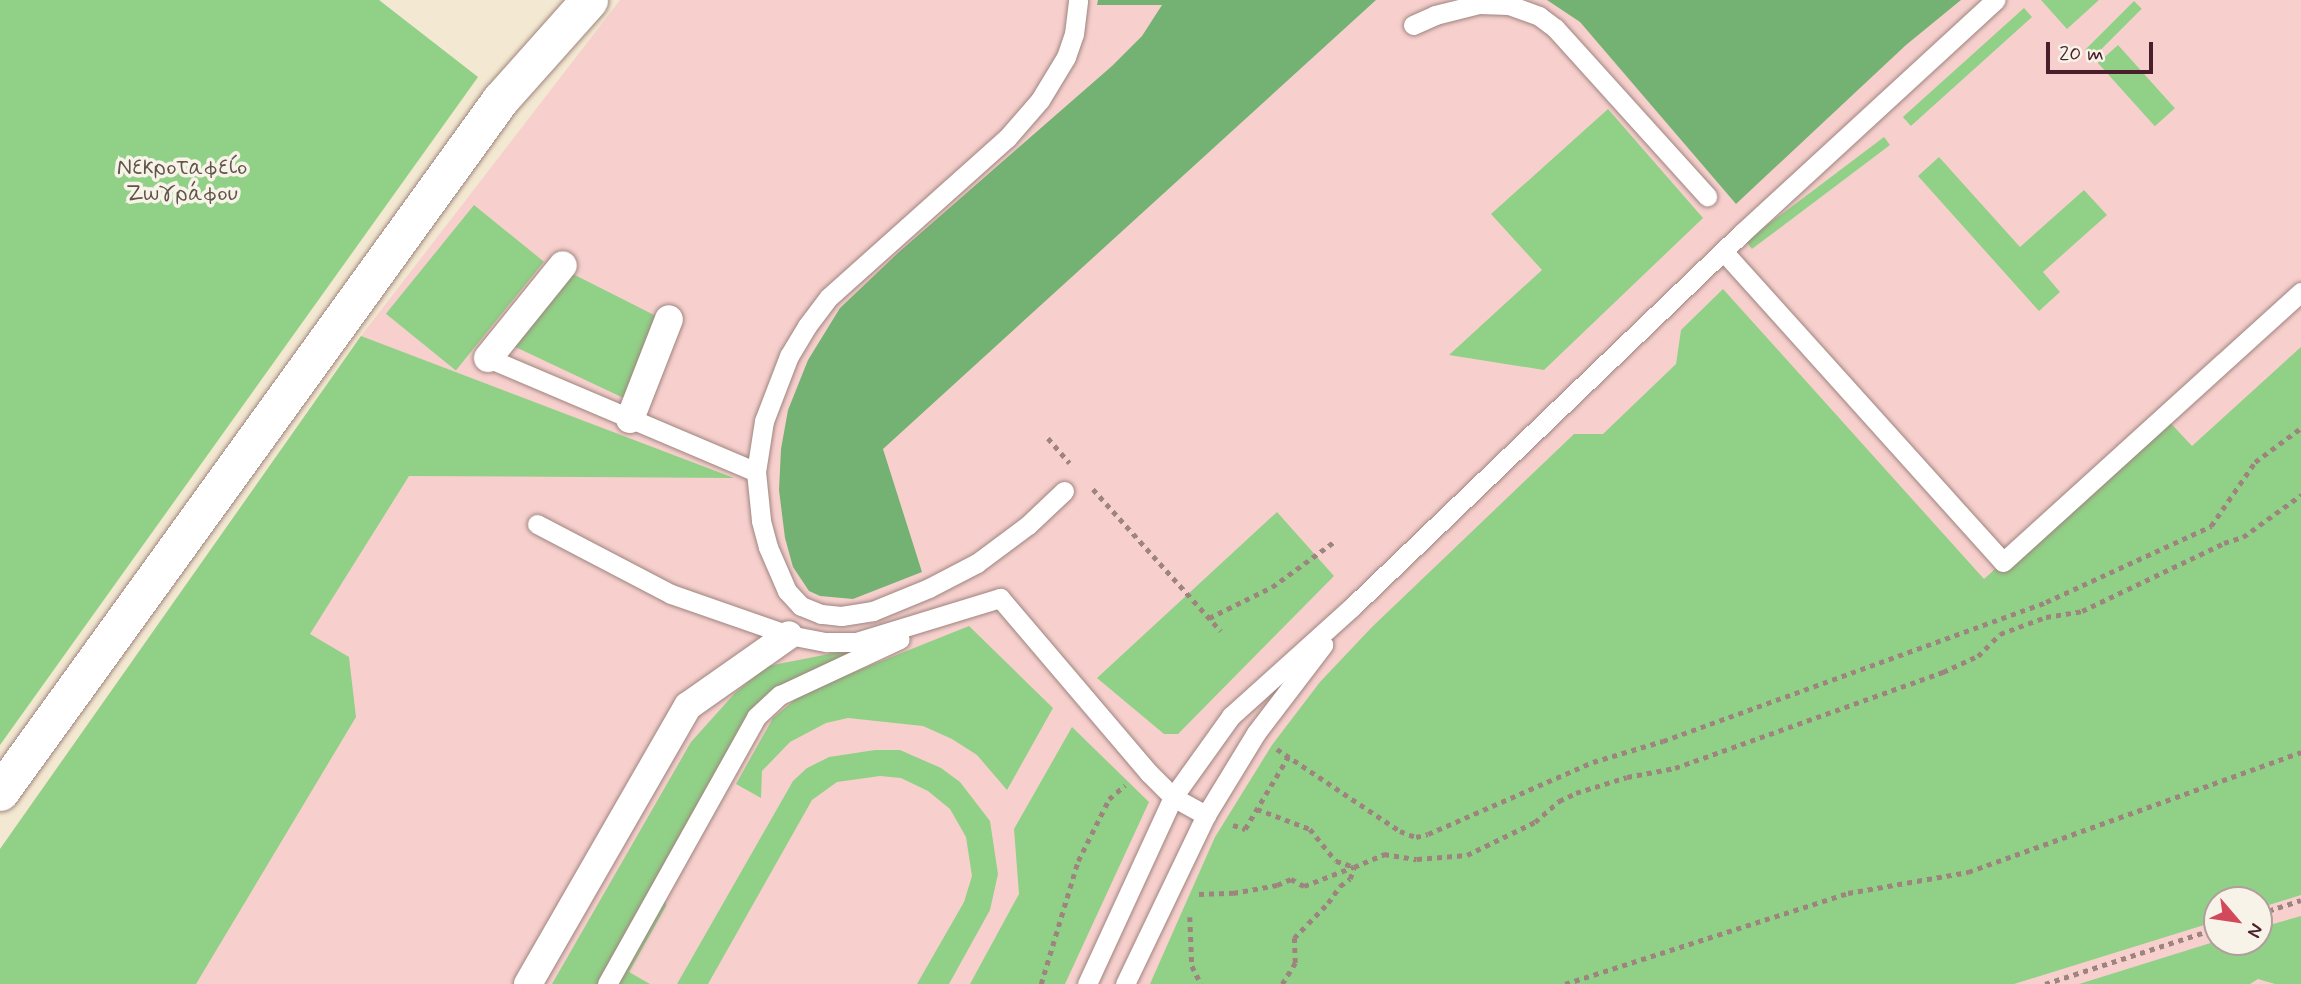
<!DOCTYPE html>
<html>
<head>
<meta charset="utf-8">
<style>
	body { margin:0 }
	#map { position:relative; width:2301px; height:984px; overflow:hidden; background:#f3e8d1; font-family:Mynerve,sans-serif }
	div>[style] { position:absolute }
	.built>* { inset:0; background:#f7d0ce }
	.green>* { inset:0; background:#91d087; transform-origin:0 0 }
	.forest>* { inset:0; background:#74b274 }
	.path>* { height:4.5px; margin-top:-2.25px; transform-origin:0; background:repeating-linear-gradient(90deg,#9e847e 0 5px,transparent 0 10px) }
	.roads { filter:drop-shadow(0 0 2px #9e847e) drop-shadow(0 0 2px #9e847e) }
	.service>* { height:19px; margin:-9.5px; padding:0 9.5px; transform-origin:9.5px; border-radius:9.5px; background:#fff }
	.pedestrian>* { height:28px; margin:-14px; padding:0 14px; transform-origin:14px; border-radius:14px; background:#fff }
	.minor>* { height:37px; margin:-18.5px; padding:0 18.5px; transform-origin:18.5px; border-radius:18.5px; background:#fff }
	span { translate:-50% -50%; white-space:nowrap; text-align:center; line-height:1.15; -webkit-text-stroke:7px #f7f3e8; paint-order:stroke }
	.park-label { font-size:23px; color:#5f5447 }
	.north { position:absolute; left:2203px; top:886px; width:70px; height:70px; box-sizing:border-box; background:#f7f3e8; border:2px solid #b29e9c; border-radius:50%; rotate:119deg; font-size:19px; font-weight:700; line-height:28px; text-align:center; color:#4a1f2b }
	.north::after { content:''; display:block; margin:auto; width:24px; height:32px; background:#d1495b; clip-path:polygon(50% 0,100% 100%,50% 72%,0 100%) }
	.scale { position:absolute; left:2046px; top:42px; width:107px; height:32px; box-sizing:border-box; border:4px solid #4a1f2b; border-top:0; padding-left:9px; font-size:21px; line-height:24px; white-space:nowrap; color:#4a1f2b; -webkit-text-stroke:5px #f7f3e8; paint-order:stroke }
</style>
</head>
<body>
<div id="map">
	<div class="built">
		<div style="clip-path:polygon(evenodd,620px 0,2301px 0,2301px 984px,0 984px,0 849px,361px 336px,620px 0,2217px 900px,2259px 900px,2259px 942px,2217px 942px,2217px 900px)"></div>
	</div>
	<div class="green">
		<div style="clip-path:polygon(0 0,379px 0,478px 77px,0 745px)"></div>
		<div style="clip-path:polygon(2041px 0,2099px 0,2067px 29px)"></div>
		<div style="left:2134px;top:1px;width:11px;height:69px;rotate:45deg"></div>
		<div style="left:2024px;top:8px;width:12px;height:163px;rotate:48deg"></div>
		<div style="left:2118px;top:45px;width:85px;height:27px;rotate:48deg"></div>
		<div style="clip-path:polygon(1608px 109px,1703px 218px,1544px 370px,1449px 355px,1542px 270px,1491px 214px)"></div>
		<div style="left:1884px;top:137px;width:10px;height:173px;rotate:53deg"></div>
		<div style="clip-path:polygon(1939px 157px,2020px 247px,2084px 190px,2107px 215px,2043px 272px,2060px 292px,2039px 311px,1918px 176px)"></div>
		<div style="left:474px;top:205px;width:90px;height:140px;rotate:39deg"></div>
		<div style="clip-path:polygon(565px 270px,664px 320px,632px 402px,507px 343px)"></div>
		<div style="clip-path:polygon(1723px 289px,1984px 579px,2164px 416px,2192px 446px,2301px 347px,2301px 895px,2259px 908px,2259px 900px,2217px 900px,2217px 921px,2014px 984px,1150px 984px,1215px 837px,1272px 745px,1320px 682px,1372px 627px,1574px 434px,1603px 434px,1676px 364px,1681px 330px)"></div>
		<div style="clip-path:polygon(361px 336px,734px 478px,409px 476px,310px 634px,349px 657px,356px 717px,196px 984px,0 984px,0 849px)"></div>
		<div style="clip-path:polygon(1277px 512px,1334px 576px,1178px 734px,1164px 734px,1097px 678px)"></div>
		<div style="clip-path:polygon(969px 626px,1053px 708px,1007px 790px,977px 755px,952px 739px,923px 726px,848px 718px,826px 723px,790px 742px,762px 771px,761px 798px,736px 784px,773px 718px,804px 692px)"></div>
		<div style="clip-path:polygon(885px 643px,787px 683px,663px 875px,666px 906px,629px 972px,650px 984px,552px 984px,691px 742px,735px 693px,768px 666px)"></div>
		<div style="clip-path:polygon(1072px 727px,1149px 802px,1065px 984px,970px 984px,1019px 894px,1014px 829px)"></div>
		<div style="clip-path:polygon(875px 750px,900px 750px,941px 768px,960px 782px,990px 821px,998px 874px,990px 910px,949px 984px,917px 984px,964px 902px,972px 876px,966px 837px,950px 809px,928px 791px,901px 778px,880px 776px,837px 782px,812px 800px,708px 984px,677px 984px,793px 781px,807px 768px,829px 757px)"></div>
		<div style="clip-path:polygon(2301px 916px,2301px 984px,2275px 984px,2258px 979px,2250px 984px,2079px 984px,2217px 941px,2259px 942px,2259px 928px)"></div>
	</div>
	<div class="forest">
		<div style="clip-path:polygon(1098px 0,1376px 0,883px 449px,922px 572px,853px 599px,820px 596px,809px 591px,793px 567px,785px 538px,779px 490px,781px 449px,788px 410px,808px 360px,840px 308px,899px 252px,1112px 66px,1142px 36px,1162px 5px,1097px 5px)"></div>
		<div style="clip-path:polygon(1547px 0,1961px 0,1906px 45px,1736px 204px,1580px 22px)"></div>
	</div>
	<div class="path">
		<div style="left:1048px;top:438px;width:33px;rotate:49deg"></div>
		<div style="left:1093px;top:489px;width:191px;rotate:48deg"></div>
		<div style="left:1209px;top:618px;width:70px;rotate:-26.2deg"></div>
		<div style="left:1272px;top:587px;width:78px;rotate:-36.1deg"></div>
		<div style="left:1277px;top:749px;width:148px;rotate:33.7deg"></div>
		<div style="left:1400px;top:831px;width:17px;rotate:21deg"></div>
		<div style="left:1416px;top:837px;width:12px;rotate:-14deg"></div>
		<div style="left:1428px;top:834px;width:180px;rotate:-23.6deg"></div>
		<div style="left:1593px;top:762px;width:73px;rotate:-16.7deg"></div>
		<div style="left:1663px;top:741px;width:407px;rotate:-19.9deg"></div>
		<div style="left:2046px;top:602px;width:182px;rotate:-24.7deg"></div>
		<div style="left:2211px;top:526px;width:78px;rotate:-55.5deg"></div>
		<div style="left:2255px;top:462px;width:57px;rotate:-36.5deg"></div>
		<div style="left:1257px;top:809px;width:57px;rotate:20.7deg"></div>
		<div style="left:1310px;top:829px;width:41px;rotate:50.9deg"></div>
		<div style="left:1336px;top:861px;width:19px;rotate:18deg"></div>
		<div style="left:1354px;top:867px;width:33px;rotate:-23deg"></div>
		<div style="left:1384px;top:854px;width:33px;rotate:9deg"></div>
		<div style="left:1417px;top:859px;width:50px;rotate:-4.6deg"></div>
		<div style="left:1467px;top:855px;width:76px;rotate:-25.9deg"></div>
		<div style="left:1535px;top:822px;width:32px;rotate:-41deg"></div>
		<div style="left:1559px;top:801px;width:19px;rotate:-25deg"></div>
		<div style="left:1576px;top:793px;width:53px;rotate:-17.4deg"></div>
		<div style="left:1627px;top:777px;width:49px;rotate:-10.6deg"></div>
		<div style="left:1675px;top:768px;width:285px;rotate:-19.7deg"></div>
		<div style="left:1943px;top:672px;width:38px;rotate:-25deg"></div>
		<div style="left:1978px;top:656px;width:31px;rotate:-45deg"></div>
		<div style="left:2000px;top:634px;width:49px;rotate:-20.3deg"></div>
		<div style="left:2046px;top:617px;width:36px;rotate:-9deg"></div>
		<div style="left:2082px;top:611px;width:157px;rotate:-25.6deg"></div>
		<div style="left:2224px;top:543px;width:20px;rotate:-18deg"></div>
		<div style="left:2243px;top:537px;width:72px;rotate:-35.9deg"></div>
		<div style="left:1233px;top:825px;width:13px;rotate:18deg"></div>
		<div style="left:1245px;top:829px;width:84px;rotate:-59.2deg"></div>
		<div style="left:1199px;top:894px;width:34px;rotate:-2deg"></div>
		<div style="left:1233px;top:893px;width:45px;rotate:-10.3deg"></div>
		<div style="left:1277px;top:885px;width:15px;rotate:-23deg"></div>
		<div style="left:1291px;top:879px;width:15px;rotate:28deg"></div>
		<div style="left:1304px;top:886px;width:53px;rotate:-21.2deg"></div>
		<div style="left:2259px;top:914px;width:44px;rotate:-18.4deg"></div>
		<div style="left:1190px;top:917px;width:49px;rotate:87.7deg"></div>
		<div style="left:1192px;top:966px;width:20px;rotate:63deg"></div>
		<div style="left:1041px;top:984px;width:128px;rotate:-73.3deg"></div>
		<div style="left:1078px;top:861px;width:69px;rotate:-63.4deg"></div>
		<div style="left:1109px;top:799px;width:21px;rotate:-41deg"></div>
		<div style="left:1282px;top:984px;width:25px;rotate:-58deg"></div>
		<div style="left:1295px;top:963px;width:25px;rotate:-92deg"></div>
		<div style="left:1294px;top:938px;width:49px;rotate:-45.8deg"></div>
		<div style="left:1328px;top:903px;width:21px;rotate:-55deg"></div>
		<div style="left:1340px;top:886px;width:12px;rotate:-35deg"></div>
		<div style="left:1350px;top:879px;width:13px;rotate:-72deg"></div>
		<div style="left:1565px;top:984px;width:297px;rotate:-17.8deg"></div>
		<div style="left:1848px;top:893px;width:122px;rotate:-9.9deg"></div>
		<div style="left:1968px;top:872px;width:354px;rotate:-19.8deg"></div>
		<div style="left:2045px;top:984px;width:181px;rotate:-18deg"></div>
	</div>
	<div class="roads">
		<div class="service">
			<div style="left:1413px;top:25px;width:24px;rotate:-24deg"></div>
			<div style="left:1435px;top:15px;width:45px;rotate:-14deg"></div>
			<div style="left:1479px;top:4px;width:30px;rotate:2deg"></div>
			<div style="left:1509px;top:5px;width:32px;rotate:20deg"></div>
			<div style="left:1539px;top:16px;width:20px;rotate:37deg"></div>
			<div style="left:1555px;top:28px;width:227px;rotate:47.9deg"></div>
			<div style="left:1723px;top:251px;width:418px;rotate:48deg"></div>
			<div style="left:2003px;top:562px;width:402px;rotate:-42.2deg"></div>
			<div style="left:488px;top:358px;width:291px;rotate:23deg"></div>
			<div style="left:1064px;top:491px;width:50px;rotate:136.6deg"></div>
			<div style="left:1028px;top:525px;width:64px;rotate:143.3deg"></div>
			<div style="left:977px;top:563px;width:54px;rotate:152.5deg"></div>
			<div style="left:929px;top:588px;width:61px;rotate:157.7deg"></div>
			<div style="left:873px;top:611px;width:32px;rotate:171deg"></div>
			<div style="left:841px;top:616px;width:20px;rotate:-174deg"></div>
			<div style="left:821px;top:614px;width:22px;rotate:-158deg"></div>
			<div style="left:801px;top:606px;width:21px;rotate:-133deg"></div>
			<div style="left:787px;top:591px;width:48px;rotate:-113.4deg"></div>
			<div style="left:768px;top:547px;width:28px;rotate:-105deg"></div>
			<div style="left:761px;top:520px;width:48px;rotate:-95.9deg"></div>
			<div style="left:756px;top:472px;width:52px;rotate:-81.1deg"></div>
			<div style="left:764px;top:421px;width:70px;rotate:-69deg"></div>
			<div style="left:789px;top:356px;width:35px;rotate:-59deg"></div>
			<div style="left:807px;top:326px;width:36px;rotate:-53deg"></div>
			<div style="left:829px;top:297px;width:239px;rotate:-41.8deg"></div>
			<div style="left:1007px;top:138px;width:50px;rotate:-49deg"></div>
			<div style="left:1040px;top:100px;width:50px;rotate:-58.8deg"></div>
			<div style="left:1066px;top:57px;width:24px;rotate:-71deg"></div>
			<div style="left:1074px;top:34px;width:34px;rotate:-83deg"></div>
			<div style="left:537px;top:524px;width:151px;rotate:27.6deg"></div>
			<div style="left:671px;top:594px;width:125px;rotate:19.2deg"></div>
			<div style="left:789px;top:635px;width:38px;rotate:11deg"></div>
			<div style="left:826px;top:642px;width:30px"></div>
			<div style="left:856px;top:642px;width:151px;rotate:-17deg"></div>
			<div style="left:1000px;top:598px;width:230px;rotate:49.6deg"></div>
			<div style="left:1149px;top:773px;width:34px;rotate:45deg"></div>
			<div style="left:1173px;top:797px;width:38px;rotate:29deg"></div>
			<div style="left:607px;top:984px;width:306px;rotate:-60.8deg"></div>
			<div style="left:756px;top:717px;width:33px;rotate:-43deg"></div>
			<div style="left:780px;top:695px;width:132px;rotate:-25deg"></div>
			<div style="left:1087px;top:984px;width:206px;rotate:-65.3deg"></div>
			<div style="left:1173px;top:797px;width:100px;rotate:-54.4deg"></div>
			<div style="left:1231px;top:716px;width:161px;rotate:-42deg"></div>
			<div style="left:1351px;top:608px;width:543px;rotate:-43.81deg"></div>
			<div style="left:1743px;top:232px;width:343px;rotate:-42.6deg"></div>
			<div style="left:1125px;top:984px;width:187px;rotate:-64.4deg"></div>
			<div style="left:1206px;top:815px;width:96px;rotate:-58.6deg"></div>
			<div style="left:1256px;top:733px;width:111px;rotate:-52.7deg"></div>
		</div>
		<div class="pedestrian">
			<div style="left:488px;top:358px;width:119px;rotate:-51.1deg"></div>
			<div style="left:630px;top:419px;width:107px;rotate:-68.7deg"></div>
			<div style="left:528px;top:984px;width:321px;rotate:-60.1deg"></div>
			<div style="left:688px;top:706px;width:123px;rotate:-35.1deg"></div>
		</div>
		<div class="minor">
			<div style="left:0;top:792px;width:854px;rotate:-54.15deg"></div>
			<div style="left:500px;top:100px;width:134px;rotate:-48.3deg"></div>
		</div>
	</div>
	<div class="park-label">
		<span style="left:182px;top:181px">Νεκροταφείο<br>Ζωγράφου</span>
	</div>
	<div class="north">N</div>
	<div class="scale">20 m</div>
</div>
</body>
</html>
